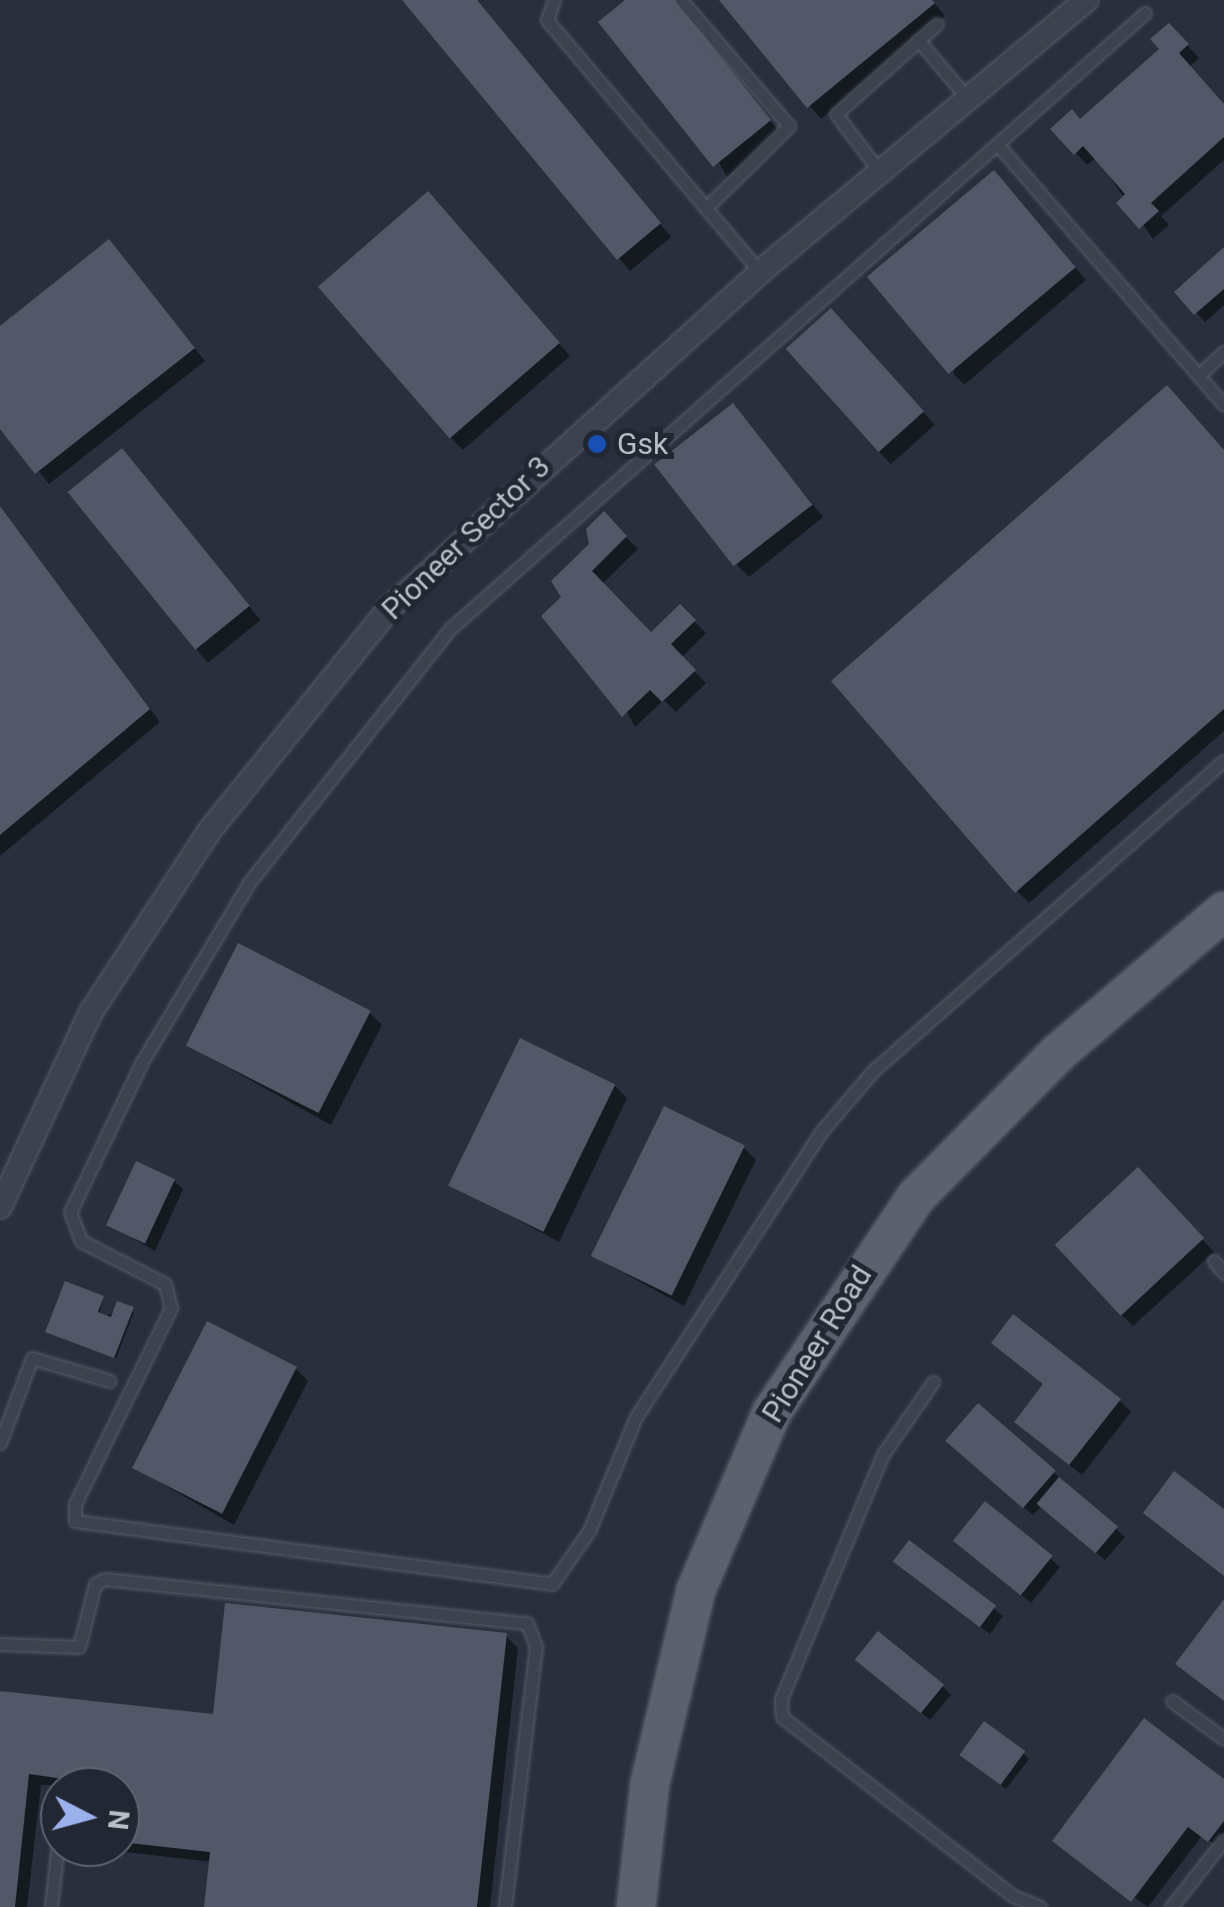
<!DOCTYPE html>
<html>
<head>
<meta charset="utf-8">
<style>
	body { margin:0 }
	#map { position:relative; width:1224px; height:1907px; overflow:hidden; background:#292f3d; font-family:Roboto,sans-serif }
	div>[style] { position:absolute }
	.shadow>* { inset:0; background:#0007; transform-origin:0 0 }
	.building>* { inset:0; background:#525868; transform-origin:0 0 }
	.roads { filter:drop-shadow(0 0 2px #575d68) drop-shadow(0 0 2px #575d68) }
	.lane>* { height:11px; margin:-5.5px; padding:0 5.5px; transform-origin:5.5px; border-radius:5.5px; background:#3c424e }
	.street>* { height:22px; margin:-11px; padding:0 11px; transform-origin:11px; border-radius:11px; background:#3c424e }
	.primary>* { height:38px; margin:-19px; padding:0 19px; transform-origin:19px; border-radius:19px; background:#5b616d }
	.dots>* { width:28px; height:28px; translate:-50% -50%; box-sizing:border-box; border:5px solid #212733; border-radius:50% }
	span { translate:-50% -50%; white-space:nowrap; text-align:center; line-height:1.15; -webkit-text-stroke:10px #212733; paint-order:stroke }
	.poi-label { font-size:30px; color:#b9bdc8 }
	.left { translate:0 -50%; text-align:left }
	.street-label { font-size:30px; color:#b9bdc8 }
	.north { position:absolute; left:40px; top:1767px; width:100px; height:100px; box-sizing:border-box; background:#212733; border:2px solid #5e636f; border-radius:50%; rotate:96deg; font-size:28px; font-weight:700; line-height:40px; text-align:center; color:#b9bdc8 }
	.north::after { content:''; display:block; margin:auto; width:35px; height:45px; background:#9bb1eb; clip-path:polygon(50% 0,100% 100%,50% 72%,0 100%) }
</style>
</head>
<body>
<div id="map">
	<div class="shadow">
		<div style="clip-path:polygon(405px 0,476px 0,671px 237px,630px 271px)"></div>
		<div style="clip-path:polygon(629px 0,675px 0,781px 134px,727px 177px)"></div>
		<div style="clip-path:polygon(722px 0,932px 0,945px 16px,821px 119px)"></div>
		<div style="clip-path:polygon(1181px 38px,1199px 58px,1189px 67px,1224px 106px,1224px 160px,1161px 216px,1169px 225px,1153px 239px,1096px 157px,1087px 165px,1076px 153px,1081px 122px)"></div>
		<div style="clip-path:polygon(1006px 185px,1086px 280px,964px 385px,953px 373px)"></div>
		<div style="clip-path:polygon(440px 206px,570px 356px,463px 450px,451px 438px)"></div>
		<div style="clip-path:polygon(109px 242px,205px 361px,49px 484px,0 425px,0 329px)"></div>
		<div style="clip-path:polygon(1224px 250px,1224px 305px,1205px 322px,1177px 292px)"></div>
		<div style="left:843px;top:323px;width:137px;height:59px;rotate:48deg"></div>
		<div style="clip-path:polygon(733px 406px,823px 517px,749px 577px,737px 565px)"></div>
		<div style="clip-path:polygon(1224px 452px,1224px 731px,1029px 903px,1017px 891px)"></div>
		<div style="left:134px;top:464px;width:201px;height:68px;rotate:51deg"></div>
		<div style="clip-path:polygon(0 506px,160px 722px,0 856px)"></div>
		<div style="clip-path:polygon(605px 516px,638px 549px,602px 584px,651px 636px,680px 607px,706px 633px,681px 658px,706px 683px,676px 712px,664px 700px,635px 727px,565px 597px)"></div>
		<div style="clip-path:polygon(370px 1013px,382px 1025px,331px 1125px,189px 1046px)"></div>
		<div style="clip-path:polygon(615px 1086px,627px 1098px,559px 1242px,453px 1185px)"></div>
		<div style="clip-path:polygon(744px 1148px,756px 1160px,684px 1306px,593px 1256px)"></div>
		<div style="clip-path:polygon(174px 1181px,183px 1189px,155px 1251px,110px 1225px)"></div>
		<div style="clip-path:polygon(1150px 1182px,1214px 1252px,1133px 1326px,1121px 1314px)"></div>
		<div style="clip-path:polygon(103px 1298px,99px 1316px,134px 1312px,116px 1358px,50px 1333px)"></div>
		<div style="clip-path:polygon(296px 1369px,308px 1381px,234px 1525px,135px 1468px)"></div>
		<div style="clip-path:polygon(1119px 1400px,1131px 1412px,1082px 1475px,1029px 1433px)"></div>
		<div style="clip-path:polygon(957px 1450px,1054px 1473px,1125px 1537px,1105px 1560px,1042px 1506px,1033px 1515px)"></div>
		<div style="clip-path:polygon(985px 1504px,1060px 1567px,1031px 1603px,965px 1549px)"></div>
		<div style="clip-path:polygon(909px 1544px,1003px 1616px,990px 1634px,905px 1571px)"></div>
		<div style="clip-path:polygon(506px 1636px,518px 1648px,490px 1907px,207px 1907px,212px 1862px,83px 1847px,120px 1847px,120px 1787px,41px 1785px,27px 1907px,0 1907px,0 1694px,216px 1717px)"></div>
		<div style="clip-path:polygon(867px 1668px,942px 1686px,951px 1695px,930px 1720px)"></div>
		<div style="clip-path:polygon(1023px 1753px,1029px 1759px,1006px 1789px,968px 1760px)"></div>
		<div style="clip-path:polygon(1224px 1782px,1224px 1848px,1201px 1837px,1148px 1907px,1055px 1841px)"></div>
	</div>
	<div class="building">
		<div style="clip-path:polygon(402px 0,477px 0,661px 223px,617px 260px)"></div>
		<div style="clip-path:polygon(625px 0,675px 0,771px 120px,713px 167px,598px 22px)"></div>
		<div style="clip-path:polygon(719px 0,932px 0,935px 3px,807px 108px)"></div>
		<div style="clip-path:polygon(1169px 23px,1189px 44px,1179px 53px,1224px 104px,1224px 137px,1151px 203px,1159px 211px,1139px 229px,1116px 203px,1125px 194px,1083px 146px,1074px 155px,1050px 129px,1072px 109px,1080px 119px,1159px 49px,1150px 39px)"></div>
		<div style="left:994px;top:170px;width:127px;height:166px;rotate:50deg"></div>
		<div style="left:428px;top:191px;width:201px;height:146px;rotate:49deg"></div>
		<div style="clip-path:polygon(109px 239px,195px 348px,35px 474px,0 429px,0 326px)"></div>
		<div style="clip-path:polygon(1224px 247px,1224px 289px,1194px 315px,1174px 292px)"></div>
		<div style="left:831px;top:308px;width:139px;height:61px;rotate:48deg"></div>
		<div style="clip-path:polygon(1167px 385px,1224px 450px,1224px 709px,1015px 893px,831px 681px)"></div>
		<div style="left:733px;top:403px;width:129px;height:100px;rotate:52deg"></div>
		<div style="left:122px;top:448px;width:203px;height:70px;rotate:51deg"></div>
		<div style="clip-path:polygon(0 506px,150px 709px,0 835px)"></div>
		<div style="clip-path:polygon(604px 511px,627px 536px,592px 571px,651px 632px,680px 604px,696px 620px,671px 644px,696px 670px,662px 702px,650px 690px,622px 717px,541px 616px,561px 597px,551px 581px,589px 544px,586px 529px)"></div>
		<div style="left:238px;top:943px;width:149px;height:115px;rotate:27deg"></div>
		<div style="left:520px;top:1038px;width:106px;height:164px;rotate:26deg"></div>
		<div style="left:664px;top:1106px;width:90px;height:167px;rotate:26deg"></div>
		<div style="left:136px;top:1161px;width:43px;height:71px;rotate:25deg"></div>
		<div style="left:1138px;top:1167px;width:97px;height:114px;rotate:47deg"></div>
		<div style="clip-path:polygon(65px 1281px,104px 1296px,98px 1312px,111px 1317px,117px 1301px,134px 1307px,114px 1358px,45px 1332px)"></div>
		<div style="clip-path:polygon(1013px 1314px,1121px 1399px,1069px 1465px,1014px 1422px,1043px 1384px,991px 1343px)"></div>
		<div style="left:207px;top:1321px;width:101px;height:165px;rotate:27deg"></div>
		<div style="left:978px;top:1403px;width:103px;height:50px;rotate:41deg"></div>
		<div style="clip-path:polygon(1174px 1471px,1224px 1509px,1224px 1576px,1143px 1513px)"></div>
		<div style="left:1059px;top:1477px;width:77px;height:35px;rotate:40deg"></div>
		<div style="left:985px;top:1501px;width:87px;height:51px;rotate:39deg"></div>
		<div style="left:909px;top:1540px;width:109px;height:27px;rotate:37deg"></div>
		<div style="clip-path:polygon(1224px 1599px,1224px 1701px,1175px 1664px)"></div>
		<div style="clip-path:polygon(225px 1603px,507px 1633px,477px 1907px,204px 1907px,210px 1852px,120px 1842px,120px 1787px,29px 1774px,15px 1907px,0 1907px,0 1691px,213px 1714px)"></div>
		<div style="left:878px;top:1631px;width:85px;height:37px;rotate:39deg"></div>
		<div style="clip-path:polygon(1144px 1718px,1224px 1779px,1224px 1821px,1208px 1842px,1188px 1827px,1131px 1902px,1052px 1841px)"></div>
		<div style="left:984px;top:1721px;width:51px;height:42px;rotate:36deg"></div>
	</div>
	<div class="roads">
		<div class="lane">
			<div style="left:554px;top:0;width:21px;rotate:109deg"></div>
			<div style="left:547px;top:20px;width:330px;rotate:49.8deg"></div>
			<div style="left:681px;top:0;width:166px;rotate:49.4deg"></div>
			<div style="left:789px;top:126px;width:115px;rotate:135.4deg"></div>
			<div style="left:1145px;top:13px;width:929px;rotate:138.45deg"></div>
			<div style="left:450px;top:629px;width:324px;rotate:128.4deg"></div>
			<div style="left:249px;top:883px;width:209px;rotate:120.9deg"></div>
			<div style="left:142px;top:1062px;width:166px;rotate:115.6deg"></div>
			<div style="left:70px;top:1212px;width:31px;rotate:69deg"></div>
			<div style="left:81px;top:1241px;width:94px;rotate:27.1deg"></div>
			<div style="left:165px;top:1284px;width:25px;rotate:76deg"></div>
			<div style="left:171px;top:1308px;width:218px;rotate:116.1deg"></div>
			<div style="left:75px;top:1504px;width:17px;rotate:90deg"></div>
			<div style="left:75px;top:1521px;width:481px;rotate:7.5deg"></div>
			<div style="left:552px;top:1584px;width:65px;rotate:-55.1deg"></div>
			<div style="left:589px;top:1531px;width:123px;rotate:-67.6deg"></div>
			<div style="left:636px;top:1417px;width:340px;rotate:-57deg"></div>
			<div style="left:821px;top:1132px;width:80px;rotate:-49.6deg"></div>
			<div style="left:873px;top:1071px;width:468px;rotate:-41.5deg"></div>
			<div style="left:918px;top:40px;width:79px;rotate:49.6deg"></div>
			<div style="left:998px;top:145px;width:344px;rotate:49deg"></div>
			<div style="left:879px;top:171px;width:71px;rotate:-127deg"></div>
			<div style="left:836px;top:114px;width:135px;rotate:-41.7deg"></div>
			<div style="left:1199px;top:375px;width:34px;rotate:-43deg"></div>
			<div style="left:1214px;top:1261px;width:16px;rotate:50deg"></div>
			<div style="left:933px;top:1382px;width:88px;rotate:124.8deg"></div>
			<div style="left:883px;top:1454px;width:265px;rotate:112.6deg"></div>
			<div style="left:781px;top:1699px;width:18px;rotate:87deg"></div>
			<div style="left:782px;top:1717px;width:292px;rotate:37.8deg"></div>
			<div style="left:1013px;top:1896px;width:29px;rotate:22deg"></div>
			<div style="left:0;top:1443px;width:91px;rotate:-69.4deg"></div>
			<div style="left:32px;top:1358px;width:81px;rotate:16.4deg"></div>
			<div style="left:0;top:1644px;width:79px;rotate:2.2deg"></div>
			<div style="left:79px;top:1647px;width:65px;rotate:-75.7deg"></div>
			<div style="left:95px;top:1584px;width:11px;rotate:-27deg"></div>
			<div style="left:105px;top:1579px;width:424px;rotate:6deg"></div>
			<div style="left:527px;top:1623px;width:25px;rotate:69deg"></div>
			<div style="left:536px;top:1646px;width:263px;rotate:96.8deg"></div>
			<div style="left:1172px;top:1701px;width:64px;rotate:36.2deg"></div>
			<div style="left:51px;top:1907px;width:81px;rotate:-83.7deg"></div>
			<div style="left:1171px;top:1907px;width:85px;rotate:-51.7deg"></div>
		</div>
		<div class="street">
			<div style="left:0;top:1207px;width:215px;rotate:-65deg"></div>
			<div style="left:91px;top:1012px;width:217px;rotate:-56.8deg"></div>
			<div style="left:210px;top:830px;width:286px;rotate:-51deg"></div>
			<div style="left:390px;top:608px;width:500px;rotate:-42.2deg"></div>
			<div style="left:760px;top:272px;width:425px;rotate:-39.8deg"></div>
		</div>
		<div class="primary">
			<div style="left:636px;top:1907px;width:125px;rotate:-83.6deg"></div>
			<div style="left:650px;top:1783px;width:198px;rotate:-76.6deg"></div>
			<div style="left:696px;top:1590px;width:194px;rotate:-66.9deg"></div>
			<div style="left:772px;top:1412px;width:259px;rotate:-56.2deg"></div>
			<div style="left:916px;top:1197px;width:202px;rotate:-45.4deg"></div>
			<div style="left:1058px;top:1053px;width:218px;rotate:-40.5deg"></div>
		</div>
	</div>
	<div class="dots">
		<div style="left:597px;top:444px;background:#1a4fb4"></div>
	</div>
	<div class="poi-label">
		<span class="left" style="left:617px;top:444px">Gsk</span>
	</div>
	<div class="street-label">
		<span style="left:466px;top:538px;rotate:-44deg">Pioneer Sector 3</span>
		<span style="left:817px;top:1344px;rotate:-58deg">Pioneer Road</span>
	</div>
	<div class="north">N</div>
</div>
</body>
</html>
